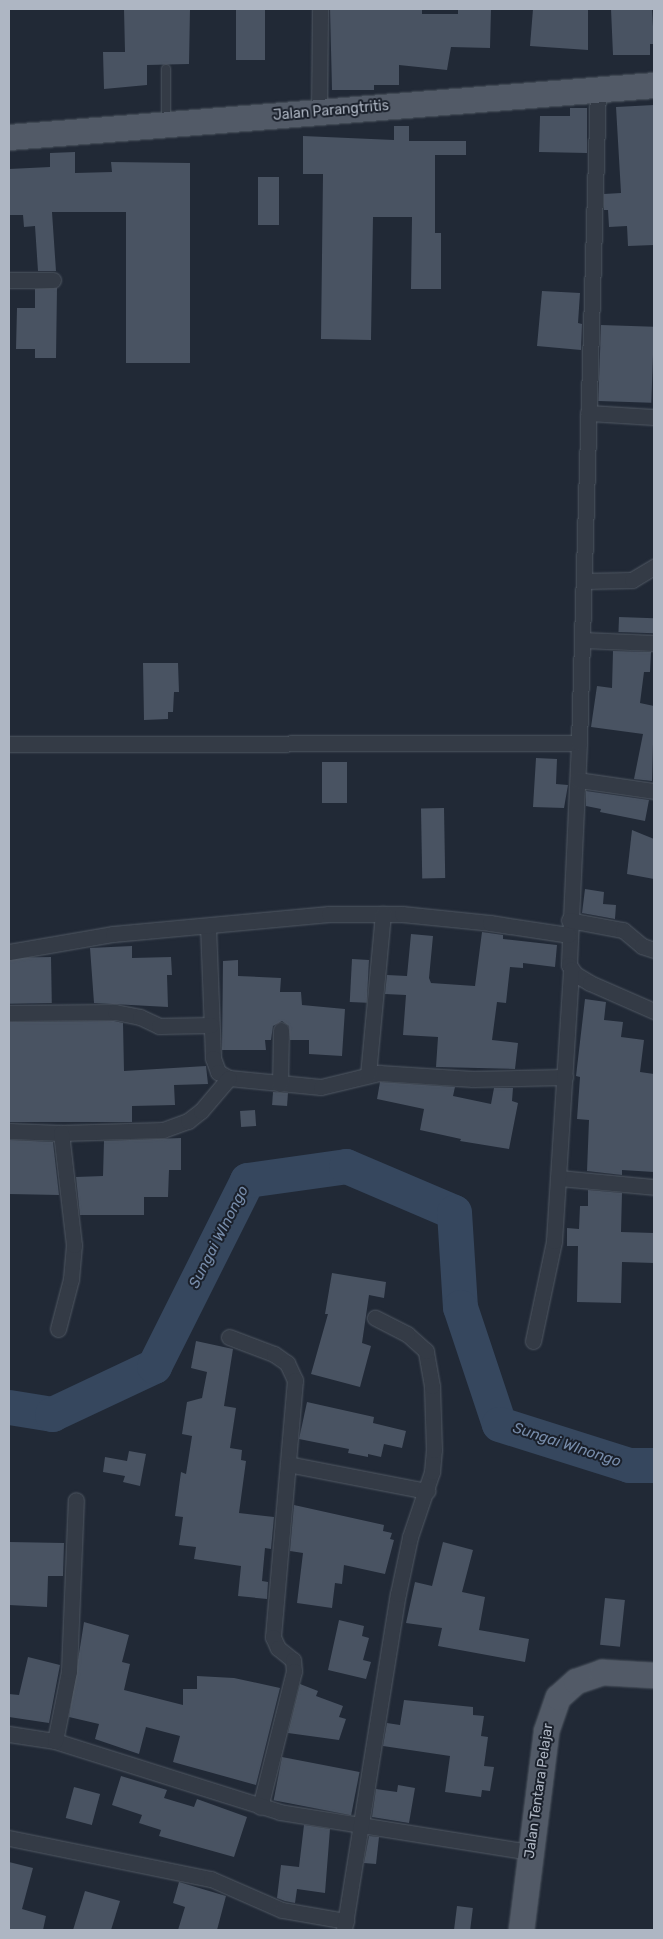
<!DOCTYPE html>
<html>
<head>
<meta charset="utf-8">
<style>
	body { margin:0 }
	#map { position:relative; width:663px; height:1939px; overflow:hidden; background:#212936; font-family:Rubik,sans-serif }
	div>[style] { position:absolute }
	.river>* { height:35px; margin:-17.5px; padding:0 17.5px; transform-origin:17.5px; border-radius:17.5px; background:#36475e }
	.building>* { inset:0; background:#495362; transform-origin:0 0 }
	.roads { filter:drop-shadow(0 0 1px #515964) drop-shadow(0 0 1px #515964) }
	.service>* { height:8px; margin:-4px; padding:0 4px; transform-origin:4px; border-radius:4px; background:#343b46 }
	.minor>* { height:15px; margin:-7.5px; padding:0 7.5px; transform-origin:7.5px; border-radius:7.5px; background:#343b46 }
	.primary>* { height:25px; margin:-12.5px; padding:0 12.5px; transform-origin:12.5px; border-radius:12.5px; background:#525a67 }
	span { translate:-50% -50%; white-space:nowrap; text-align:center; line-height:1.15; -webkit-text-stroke:4px #1a202b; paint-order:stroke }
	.street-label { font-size:14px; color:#aeb6c3 }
	.water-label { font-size:15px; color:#778caa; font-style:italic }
	.frame { position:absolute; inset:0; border:10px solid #aeb6c3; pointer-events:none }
</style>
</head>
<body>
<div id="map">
	<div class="river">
		<div style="left:9px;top:1407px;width:44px;rotate:9.2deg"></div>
		<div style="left:52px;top:1414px;width:113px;rotate:-25.2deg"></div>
		<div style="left:154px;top:1366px;width:208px;rotate:-63.4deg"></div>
		<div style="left:247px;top:1180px;width:100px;rotate:-8deg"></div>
		<div style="left:346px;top:1166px;width:117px;rotate:23.1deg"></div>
		<div style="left:454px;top:1212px;width:95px;rotate:86.4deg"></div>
		<div style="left:460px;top:1307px;width:123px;rotate:71.6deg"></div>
		<div style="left:499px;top:1424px;width:136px;rotate:17.5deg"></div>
		<div style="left:629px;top:1465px;width:25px"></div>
	</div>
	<div class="building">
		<div style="clip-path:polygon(124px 9px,190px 9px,189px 64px,147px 65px,147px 85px,104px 89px,103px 52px,125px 52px)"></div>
		<div style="left:236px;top:9px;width:29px;height:51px"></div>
		<div style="clip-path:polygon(330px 9px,422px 9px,422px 14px,458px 14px,458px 9px,491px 9px,490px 48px,451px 47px,447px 70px,399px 65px,399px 85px,374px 85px,374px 90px,332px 90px)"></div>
		<div style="clip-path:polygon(533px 9px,588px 9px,588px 50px,530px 46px)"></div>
		<div style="clip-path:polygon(611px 9px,652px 9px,654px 44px,650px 44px,650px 55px,613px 55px)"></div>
		<div style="clip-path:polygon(654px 105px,654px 245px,628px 246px,627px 226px,609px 227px,608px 210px,604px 210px,604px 194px,621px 193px,616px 107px)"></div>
		<div style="clip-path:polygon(570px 108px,587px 108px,587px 153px,539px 152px,540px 116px,570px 116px)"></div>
		<div style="clip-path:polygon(394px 126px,409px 126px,409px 141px,466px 141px,466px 155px,435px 155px,435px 233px,441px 233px,441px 289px,411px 289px,412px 217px,373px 217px,371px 340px,321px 339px,323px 174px,303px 174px,303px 136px,394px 140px)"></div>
		<div style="clip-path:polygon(75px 152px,75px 173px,112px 172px,111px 162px,190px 163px,190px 363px,126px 363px,126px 212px,52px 212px,56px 271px,38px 271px,35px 226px,24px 227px,23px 215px,9px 215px,9px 169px,50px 167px,50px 153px)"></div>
		<div style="left:258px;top:177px;width:21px;height:48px"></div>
		<div style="clip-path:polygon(57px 288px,56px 358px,35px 358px,35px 349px,16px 349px,17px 308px,35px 308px,35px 289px)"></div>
		<div style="clip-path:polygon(542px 291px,580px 293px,578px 323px,582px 324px,581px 350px,537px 346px)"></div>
		<div style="left:601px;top:325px;width:53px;height:76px;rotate:2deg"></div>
		<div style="left:619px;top:617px;width:35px;height:15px;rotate:2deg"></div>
		<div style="clip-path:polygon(613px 651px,651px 652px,650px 672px,644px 672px,640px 703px,654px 706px,652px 781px,634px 779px,643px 734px,591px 727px,597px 686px,612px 688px)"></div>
		<div style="clip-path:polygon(143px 663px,178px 663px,179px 692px,174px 692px,173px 712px,168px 712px,168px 719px,144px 720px)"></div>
		<div style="clip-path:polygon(536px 758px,557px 759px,556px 784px,568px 785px,564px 808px,533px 807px)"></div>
		<div style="left:322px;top:762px;width:25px;height:41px"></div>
		<div style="clip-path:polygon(586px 791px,649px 800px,645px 821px,600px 812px,601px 809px,586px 806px)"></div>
		<div style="left:444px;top:808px;width:70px;height:23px;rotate:89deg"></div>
		<div style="clip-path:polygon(632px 830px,654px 839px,654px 879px,627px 874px)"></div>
		<div style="clip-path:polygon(585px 889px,604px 892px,603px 904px,616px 905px,615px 919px,582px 913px)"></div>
		<div style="clip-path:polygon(482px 932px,503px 935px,503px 939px,557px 945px,555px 967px,523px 963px,523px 968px,510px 967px,506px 1003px,497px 1002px,492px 1040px,518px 1043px,515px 1069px,436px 1067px,438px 1037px,403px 1035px,406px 995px,385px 994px,387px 975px,407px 976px,411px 934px,433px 936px,429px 978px,431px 983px,475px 986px)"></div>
		<div style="clip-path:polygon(132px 946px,132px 958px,171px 957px,172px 975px,167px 975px,168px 1007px,94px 1003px,90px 948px)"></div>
		<div style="left:51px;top:957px;width:46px;height:42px;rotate:89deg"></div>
		<div style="left:352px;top:959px;width:17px;height:43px;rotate:3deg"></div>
		<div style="clip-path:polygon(238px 960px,238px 976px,281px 978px,280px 992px,301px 992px,302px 1005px,345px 1009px,342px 1056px,309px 1054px,309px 1040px,290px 1040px,289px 1026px,282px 1021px,273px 1026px,271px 1040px,265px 1040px,266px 1050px,222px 1050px,223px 961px)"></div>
		<div style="clip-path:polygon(585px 999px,606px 1002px,604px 1020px,623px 1022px,621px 1037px,644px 1040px,640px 1072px,654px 1074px,654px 1172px,622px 1170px,622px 1175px,587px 1171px,589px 1120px,577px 1119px,580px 1077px,576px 1076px)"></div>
		<div style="clip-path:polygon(114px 1021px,123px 1023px,124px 1071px,206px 1066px,208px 1084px,174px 1085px,175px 1105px,132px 1106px,132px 1122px,9px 1122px,9px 1022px)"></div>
		<div style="clip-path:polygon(380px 1082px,455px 1087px,453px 1096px,491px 1104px,494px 1088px,513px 1088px,512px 1101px,518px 1103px,509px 1149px,460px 1141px,461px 1139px,420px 1130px,424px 1109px,377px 1099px)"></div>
		<div style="left:273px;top:1092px;width:15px;height:13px;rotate:4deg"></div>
		<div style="left:255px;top:1110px;width:16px;height:15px;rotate:86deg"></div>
		<div style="clip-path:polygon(181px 1138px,181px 1170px,169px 1170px,168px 1197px,144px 1197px,144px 1215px,80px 1215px,76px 1177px,103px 1176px,104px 1141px)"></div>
		<div style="clip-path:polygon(9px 1140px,53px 1142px,59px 1195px,9px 1194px)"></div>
		<div style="clip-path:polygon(588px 1190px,622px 1193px,621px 1232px,654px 1233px,654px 1263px,622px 1262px,621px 1303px,577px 1302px,578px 1246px,567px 1246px,567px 1228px,579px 1229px,580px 1206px,588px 1206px)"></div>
		<div style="clip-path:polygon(332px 1273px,386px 1282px,384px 1298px,369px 1295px,362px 1343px,371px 1346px,360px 1387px,311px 1374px,328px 1314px,325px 1314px)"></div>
		<div style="clip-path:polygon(196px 1341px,233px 1349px,224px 1406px,236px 1408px,230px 1448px,242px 1450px,241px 1460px,246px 1461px,239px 1513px,274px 1517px,271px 1549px,265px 1548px,262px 1581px,268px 1582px,267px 1599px,238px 1596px,241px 1566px,194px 1559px,196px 1547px,179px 1545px,183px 1517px,175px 1516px,181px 1472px,186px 1474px,192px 1436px,182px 1434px,187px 1402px,202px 1398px,207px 1372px,191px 1368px)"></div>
		<div style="clip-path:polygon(307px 1402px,374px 1417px,373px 1423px,406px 1431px,402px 1448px,384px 1444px,381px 1457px,368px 1454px,368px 1457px,348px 1453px,349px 1449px,299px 1439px)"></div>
		<div style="clip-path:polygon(129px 1451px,146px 1454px,140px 1486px,123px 1482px,125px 1476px,103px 1472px,105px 1457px,127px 1461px)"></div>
		<div style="clip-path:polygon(294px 1505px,384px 1525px,383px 1531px,392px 1533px,390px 1539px,394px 1540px,385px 1574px,344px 1565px,342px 1584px,335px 1583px,332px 1608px,297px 1603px,303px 1553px,290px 1551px)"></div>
		<div style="clip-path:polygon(9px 1542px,64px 1543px,63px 1576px,48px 1576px,47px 1607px,9px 1605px)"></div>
		<div style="clip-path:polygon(443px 1542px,473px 1550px,462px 1592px,485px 1597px,479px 1630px,529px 1639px,525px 1662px,438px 1646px,442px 1628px,406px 1623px,415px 1582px,432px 1586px)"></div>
		<div style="left:605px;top:1598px;width:20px;height:47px;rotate:6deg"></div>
		<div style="clip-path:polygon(339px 1620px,364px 1626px,362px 1636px,369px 1638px,363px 1660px,371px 1662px,366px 1679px,328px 1670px)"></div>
		<div style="clip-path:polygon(84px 1622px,129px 1635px,122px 1662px,130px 1664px,124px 1690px,183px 1705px,183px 1689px,197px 1689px,197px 1676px,234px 1678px,280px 1688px,256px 1785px,173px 1762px,180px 1736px,146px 1727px,139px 1754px,95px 1739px,99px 1724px,69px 1717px)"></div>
		<div style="clip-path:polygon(28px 1657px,60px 1665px,49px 1723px,9px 1717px,9px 1694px,19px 1695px)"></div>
		<div style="clip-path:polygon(300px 1684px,318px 1691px,316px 1696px,343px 1706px,339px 1717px,346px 1719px,339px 1740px,288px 1733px)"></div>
		<div style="clip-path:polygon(404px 1700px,473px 1707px,473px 1715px,484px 1716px,481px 1736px,488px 1737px,484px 1766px,494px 1767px,490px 1791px,482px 1790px,481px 1797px,445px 1792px,450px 1756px,383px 1746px,387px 1723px,400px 1725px)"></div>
		<div style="left:282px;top:1757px;width:79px;height:44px;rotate:11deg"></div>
		<div style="clip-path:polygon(121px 1776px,167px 1790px,164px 1798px,194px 1807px,197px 1799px,247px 1817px,234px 1857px,159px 1836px,161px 1830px,139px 1823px,142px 1815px,112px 1805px)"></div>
		<div style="clip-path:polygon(398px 1785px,415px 1788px,409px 1823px,372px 1817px,376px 1789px,397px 1792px)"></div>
		<div style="left:74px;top:1787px;width:27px;height:32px;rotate:15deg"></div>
		<div style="clip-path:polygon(304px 1825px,330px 1829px,325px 1893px,297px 1889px,295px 1903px,285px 1901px,277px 1898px,281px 1865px,299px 1867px)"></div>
		<div style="clip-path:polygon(369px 1836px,379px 1837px,376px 1864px,364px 1863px)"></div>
		<div style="clip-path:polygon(9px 1862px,33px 1868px,22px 1909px,46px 1916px,43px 1930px,9px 1930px)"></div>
		<div style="clip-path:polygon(179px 1882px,226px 1896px,217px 1930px,178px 1930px,185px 1907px,173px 1903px)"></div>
		<div style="clip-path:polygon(85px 1891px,120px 1901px,111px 1930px,73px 1930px)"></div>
		<div style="left:457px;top:1906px;width:16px;height:24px;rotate:7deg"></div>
	</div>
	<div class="roads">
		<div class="service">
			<div style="left:166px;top:69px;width:51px;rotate:90deg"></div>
		</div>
		<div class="minor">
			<div style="left:319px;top:111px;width:102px;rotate:-89.4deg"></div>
			<div style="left:9px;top:280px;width:44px"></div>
			<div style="left:588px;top:413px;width:66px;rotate:3.5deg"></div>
			<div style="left:584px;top:581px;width:48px;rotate:-1.2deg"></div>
			<div style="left:632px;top:580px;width:26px;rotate:-31deg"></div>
			<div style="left:583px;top:640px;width:71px;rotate:2.4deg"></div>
			<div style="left:579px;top:743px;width:222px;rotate:92.6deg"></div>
			<div style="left:569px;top:965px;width:11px;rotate:56deg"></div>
			<div style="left:575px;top:974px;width:17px;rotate:31deg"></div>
			<div style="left:590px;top:983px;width:70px;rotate:23.6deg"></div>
			<div style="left:9px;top:744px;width:570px;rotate:-0.1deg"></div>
			<div style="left:579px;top:743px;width:654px;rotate:-88.34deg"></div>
			<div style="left:578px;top:780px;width:77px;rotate:8.2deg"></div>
			<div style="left:569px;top:920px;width:55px;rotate:10.5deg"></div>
			<div style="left:623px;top:930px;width:25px;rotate:40deg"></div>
			<div style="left:642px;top:946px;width:13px;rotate:18deg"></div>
			<div style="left:208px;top:926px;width:132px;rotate:87.8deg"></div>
			<div style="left:213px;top:1058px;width:15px;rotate:70deg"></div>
			<div style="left:218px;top:1072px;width:13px;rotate:29deg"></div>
			<div style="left:229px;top:1078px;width:92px;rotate:5.6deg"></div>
			<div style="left:321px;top:1087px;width:60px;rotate:-13.6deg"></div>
			<div style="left:379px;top:1073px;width:94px;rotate:3.7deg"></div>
			<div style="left:473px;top:1079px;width:92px;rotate:-1.2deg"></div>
			<div style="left:9px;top:952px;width:106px;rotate:-9.8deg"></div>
			<div style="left:113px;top:934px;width:217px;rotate:-5.3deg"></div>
			<div style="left:329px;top:914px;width:73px"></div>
			<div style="left:402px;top:914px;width:88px;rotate:5.8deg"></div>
			<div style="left:490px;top:923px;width:79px;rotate:8.7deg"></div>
			<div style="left:9px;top:1013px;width:106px;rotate:-0.5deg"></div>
			<div style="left:115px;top:1012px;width:25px;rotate:11deg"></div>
			<div style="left:140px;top:1017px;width:21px;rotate:25deg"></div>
			<div style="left:159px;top:1026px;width:52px;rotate:-1.1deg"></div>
			<div style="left:368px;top:1075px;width:162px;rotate:-84.7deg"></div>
			<div style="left:280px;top:1084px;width:54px;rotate:-88.9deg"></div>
			<div style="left:9px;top:1131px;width:52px;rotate:2.2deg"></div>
			<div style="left:61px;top:1133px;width:102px;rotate:-1.7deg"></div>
			<div style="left:163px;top:1130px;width:27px;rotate:-20deg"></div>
			<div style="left:188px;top:1121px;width:16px;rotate:-38deg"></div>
			<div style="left:201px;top:1111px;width:43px;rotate:-49.7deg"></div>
			<div style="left:559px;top:1178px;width:95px;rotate:5.4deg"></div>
			<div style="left:58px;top:1329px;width:52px;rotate:-75.4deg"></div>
			<div style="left:71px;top:1279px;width:34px;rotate:-85deg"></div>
			<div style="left:74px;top:1245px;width:113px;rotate:-96.6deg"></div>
			<div style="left:229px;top:1337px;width:48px;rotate:20.7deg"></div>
			<div style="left:274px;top:1354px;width:16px;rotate:35deg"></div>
			<div style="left:287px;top:1363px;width:19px;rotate:65deg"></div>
			<div style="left:295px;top:1380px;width:258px;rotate:94.9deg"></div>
			<div style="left:273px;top:1637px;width:12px;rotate:66deg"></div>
			<div style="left:278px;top:1648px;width:19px;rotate:39deg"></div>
			<div style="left:293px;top:1660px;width:11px;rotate:85deg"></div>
			<div style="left:294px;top:1671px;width:140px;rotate:104deg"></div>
			<div style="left:533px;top:1341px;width:102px;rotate:-78.1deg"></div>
			<div style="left:554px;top:1241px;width:272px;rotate:-86.4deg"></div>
			<div style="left:288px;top:1464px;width:142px;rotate:11deg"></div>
			<div style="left:9px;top:1734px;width:47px;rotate:8.7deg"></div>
			<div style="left:55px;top:1741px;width:236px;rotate:17.5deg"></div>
			<div style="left:280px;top:1812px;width:254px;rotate:9.1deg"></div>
			<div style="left:55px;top:1741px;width:71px;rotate:-78.7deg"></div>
			<div style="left:69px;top:1671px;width:171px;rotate:-87.7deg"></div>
			<div style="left:9px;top:1838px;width:206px;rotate:11.5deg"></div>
			<div style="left:211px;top:1879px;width:77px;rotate:23.6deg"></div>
			<div style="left:282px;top:1910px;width:65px;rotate:9.8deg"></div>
			<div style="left:344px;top:1930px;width:340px;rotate:-80.9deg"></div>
			<div style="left:398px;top:1594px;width:58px;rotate:-78.1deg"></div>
			<div style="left:410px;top:1537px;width:69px;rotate:-71.3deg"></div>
			<div style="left:432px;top:1472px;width:22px;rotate:-85deg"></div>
			<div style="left:434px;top:1450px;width:64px;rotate:-91.8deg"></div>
			<div style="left:432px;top:1386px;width:36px;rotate:-100deg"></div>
			<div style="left:426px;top:1351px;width:25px;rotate:-138deg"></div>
			<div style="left:407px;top:1334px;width:36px;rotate:-153deg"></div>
		</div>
		<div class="primary">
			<div style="left:9px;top:137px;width:647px;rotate:-4.61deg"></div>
			<div style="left:521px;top:1930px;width:201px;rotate:-82.8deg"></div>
			<div style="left:546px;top:1731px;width:36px;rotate:-71deg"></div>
			<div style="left:558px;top:1697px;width:24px;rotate:-42deg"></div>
			<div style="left:576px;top:1681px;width:28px;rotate:-19deg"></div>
			<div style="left:602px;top:1672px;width:52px;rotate:3.3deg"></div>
		</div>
	</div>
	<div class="street-label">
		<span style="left:331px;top:111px;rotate:-5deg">Jalan Parangtritis</span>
		<span style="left:539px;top:1791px;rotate:-82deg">Jalan Tentara Pelajar</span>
	</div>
	<div class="water-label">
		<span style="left:219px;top:1237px;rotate:-63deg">Sungai WInongo</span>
		<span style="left:567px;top:1445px;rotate:18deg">Sungai WInongo</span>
	</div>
	<div class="frame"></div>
</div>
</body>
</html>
